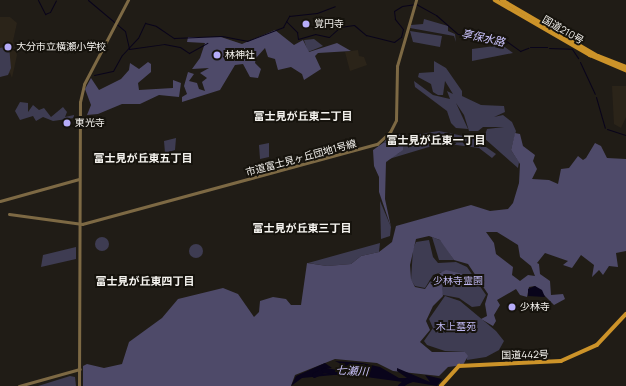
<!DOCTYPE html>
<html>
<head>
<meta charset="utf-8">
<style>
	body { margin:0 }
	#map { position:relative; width:626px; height:386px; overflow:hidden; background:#201c16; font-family:Manrope,"Noto Sans JP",sans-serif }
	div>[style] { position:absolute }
	.built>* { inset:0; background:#2b2419 }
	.green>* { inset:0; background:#3e3c52 }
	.round { border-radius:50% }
	.forest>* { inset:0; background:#4e4a69 }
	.water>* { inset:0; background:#09041b }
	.stream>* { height:1px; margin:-0.5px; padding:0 0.5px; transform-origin:0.5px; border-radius:0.5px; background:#09041b }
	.river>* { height:4.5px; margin:-2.25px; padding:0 2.25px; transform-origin:2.25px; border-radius:2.25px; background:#09041b }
	.secondary>* { height:3px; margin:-1.5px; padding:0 1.5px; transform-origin:1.5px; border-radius:1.5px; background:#7d6944 }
	.highway>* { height:3.5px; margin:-1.75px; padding:0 1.75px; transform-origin:1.75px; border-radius:1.75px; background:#cc9329 }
	.dots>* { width:11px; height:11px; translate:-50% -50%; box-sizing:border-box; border:2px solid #16130d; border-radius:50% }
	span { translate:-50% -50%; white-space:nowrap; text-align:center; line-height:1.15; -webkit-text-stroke:4px #16130d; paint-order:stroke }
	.poi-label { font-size:10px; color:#f5f3ef }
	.left { translate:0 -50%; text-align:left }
	.street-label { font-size:10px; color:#f5f3ef }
	.park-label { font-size:10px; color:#bfb8f2 }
	.water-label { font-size:11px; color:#ccc5ff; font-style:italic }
	.neighbourhood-label { font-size:11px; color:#f5f3ef; font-weight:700 }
</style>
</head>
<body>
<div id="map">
	<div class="built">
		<div style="clip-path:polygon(0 17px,10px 17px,17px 23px,13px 41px,17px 55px,12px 78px,10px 73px,0 77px)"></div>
		<div style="clip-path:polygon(358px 50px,359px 56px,364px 57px,367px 65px,350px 71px,345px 52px)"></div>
		<div style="clip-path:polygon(612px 86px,626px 86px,626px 117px,621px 128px,614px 124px)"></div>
	</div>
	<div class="green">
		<div style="clip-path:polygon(424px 19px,448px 26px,448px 31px,455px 34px,456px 42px,454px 36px,410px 28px,411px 25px,423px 24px)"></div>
		<div style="clip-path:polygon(410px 31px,442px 36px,440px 47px,413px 42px)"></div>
		<div style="clip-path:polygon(314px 39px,323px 46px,308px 52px,304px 40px)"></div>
		<div style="clip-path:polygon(502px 45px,513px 53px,472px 61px,472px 49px)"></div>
		<div style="clip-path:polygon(9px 46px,11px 68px,8px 75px,0 77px,0 48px)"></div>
		<div style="clip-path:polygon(434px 61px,446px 68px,462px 91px,462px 96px,481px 105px,504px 106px,505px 112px,494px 117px,503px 115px,512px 122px,516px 131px,511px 150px,519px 162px,518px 168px,484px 138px,487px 129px,504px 127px,483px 127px,478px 131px,469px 131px,464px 115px,456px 103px,468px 129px,456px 128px,451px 123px,447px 111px,415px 87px,414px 81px,433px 95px,450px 99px,447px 91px,453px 94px,445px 81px,443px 95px,438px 95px,433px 92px,431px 84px,418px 77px,419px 73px,434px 72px)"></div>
		<div style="clip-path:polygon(20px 102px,28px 103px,28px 112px,33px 105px,39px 110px,44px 108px,51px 117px,63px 107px,67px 112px,65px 117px,74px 115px,74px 118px,53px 121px,43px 117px,36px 121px,33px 116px,20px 120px,15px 111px)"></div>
		<div style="clip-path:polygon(439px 131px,473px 138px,496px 154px,492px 158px,479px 148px,442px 143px,389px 159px,386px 163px,390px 156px,399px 153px,403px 141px,383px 143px,392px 133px,407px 136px)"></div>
		<div style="clip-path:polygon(176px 138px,175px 150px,165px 153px,164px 141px)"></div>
		<div style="clip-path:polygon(269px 143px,269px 157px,260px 159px,259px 145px)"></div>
		<div style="clip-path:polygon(380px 201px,391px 227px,390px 236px,381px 239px)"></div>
		<div style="clip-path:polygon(432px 237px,442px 241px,454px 260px,439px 260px)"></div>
		<div class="round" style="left:95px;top:237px;width:14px;height:14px"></div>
		<div style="clip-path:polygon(429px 240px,433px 257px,438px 263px,456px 262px,467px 267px,486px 295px,480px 306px,472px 307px,459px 298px,443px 295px,437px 282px,442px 272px,433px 275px,425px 288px,415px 286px,411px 280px,413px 249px,416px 242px)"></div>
		<div style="clip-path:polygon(380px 243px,379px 252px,361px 256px,351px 264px,327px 266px,308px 263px)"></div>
		<div class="round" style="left:189px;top:244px;width:14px;height:14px"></div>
		<div style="clip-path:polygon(76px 247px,76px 259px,41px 267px,43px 255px)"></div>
		<div style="clip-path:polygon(445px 296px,460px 301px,496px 331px,504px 341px,499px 350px,486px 357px,467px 360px,465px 352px,445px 351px,427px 345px,424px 341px,433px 328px,429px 319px)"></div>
		<div style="clip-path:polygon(70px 376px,75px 377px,76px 386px,38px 386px)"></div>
	</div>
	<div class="forest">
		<div style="clip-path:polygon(275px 30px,294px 45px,303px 40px,309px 52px,337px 43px,351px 51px,318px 53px,315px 56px,321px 69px,304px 80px,302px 74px,291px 67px,278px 70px,275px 59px,268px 57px,265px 48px,256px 58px,255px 63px,261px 69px,258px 78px,250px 77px,243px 64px,235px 65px,220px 90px,182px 102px,182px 97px,187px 94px,184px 86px,188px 72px,194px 74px,189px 81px,197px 83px,199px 89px,205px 91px,202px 82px,207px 78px,200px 73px,209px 68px,192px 69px,200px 58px,205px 43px,187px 42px,188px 37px,221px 37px,242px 44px)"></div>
		<div style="clip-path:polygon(148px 62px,151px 64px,151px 72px,138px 83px,139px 90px,173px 88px,173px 80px,181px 83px,179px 97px,159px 95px,140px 104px,122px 104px,98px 114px,87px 115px,91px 105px,85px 89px,91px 78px,99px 90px,121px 79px,129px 70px,130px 63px,139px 69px)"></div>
		<div style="clip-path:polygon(evenodd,515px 133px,520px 134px,523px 146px,535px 155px,533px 161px,537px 169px,532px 179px,549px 180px,558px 184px,561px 169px,569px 168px,578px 156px,583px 160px,586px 158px,595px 143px,601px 146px,607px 158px,626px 159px,626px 251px,616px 253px,618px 267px,609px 266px,603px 275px,599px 270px,592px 277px,594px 265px,581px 255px,572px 268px,563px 265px,568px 261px,545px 253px,537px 263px,539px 264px,540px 274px,550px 281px,551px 295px,563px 294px,565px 299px,554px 305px,535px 286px,529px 287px,527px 297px,520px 295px,516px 289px,497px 300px,500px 305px,494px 315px,496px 321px,493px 326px,481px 319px,487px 316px,485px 304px,488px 294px,468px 264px,454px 260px,440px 240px,429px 236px,416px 239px,410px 265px,411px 279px,415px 287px,425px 289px,434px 276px,446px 270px,463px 274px,441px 279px,443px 296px,433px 306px,426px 321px,430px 330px,420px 342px,432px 352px,465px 352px,468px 356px,463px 365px,448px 367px,439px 376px,393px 371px,377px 363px,335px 359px,295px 375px,291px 386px,83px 386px,83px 366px,87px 364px,104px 368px,122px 364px,129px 342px,162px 318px,178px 299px,223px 288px,238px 294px,254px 317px,259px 312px,260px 301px,273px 297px,286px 299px,291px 305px,301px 305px,307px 263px,327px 266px,351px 264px,361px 256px,379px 252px,392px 242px,396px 226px,471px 205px,490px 211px,508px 209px,513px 203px,519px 183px,520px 164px,511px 150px,515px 133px,486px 232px,497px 232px,518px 245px,520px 257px,531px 266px,535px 276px,528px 275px,520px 281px,512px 275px,513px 267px,496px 254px,494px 243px,486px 232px)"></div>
		<div style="clip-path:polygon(403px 141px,403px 150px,386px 162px,385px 199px,391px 227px,379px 192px,379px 177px,374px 166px,373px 150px,383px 143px)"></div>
	</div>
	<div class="water">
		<div style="clip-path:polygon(535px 286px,542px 290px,545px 297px,528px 296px,528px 289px)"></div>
		<div style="clip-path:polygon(335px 361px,362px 363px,380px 367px,399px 378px,407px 378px,397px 371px,397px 368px,430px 382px,425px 375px,442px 379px,437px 386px,413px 382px,402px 386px,403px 382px,344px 374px,302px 378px,291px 386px,296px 376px,325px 363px,332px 368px,319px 370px,319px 374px,369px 369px,364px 364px,345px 366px)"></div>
	</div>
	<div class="stream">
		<div style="left:38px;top:0;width:16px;rotate:63deg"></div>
		<div style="left:45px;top:14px;width:5px;rotate:-22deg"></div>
		<div style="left:50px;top:12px;width:13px;rotate:-63deg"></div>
		<div style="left:88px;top:0;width:48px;rotate:40deg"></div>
		<div style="left:125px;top:31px;width:18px;rotate:77deg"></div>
		<div style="left:129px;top:49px;width:35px;rotate:-8deg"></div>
		<div style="left:164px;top:44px;width:16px;rotate:11deg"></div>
		<div style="left:180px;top:47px;width:11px;rotate:34deg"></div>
		<div style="left:189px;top:53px;width:21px;rotate:-29deg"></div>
		<div style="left:286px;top:21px;width:16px;rotate:45deg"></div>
		<div style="left:297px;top:32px;width:7px;rotate:82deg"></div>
		<div style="left:298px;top:39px;width:18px;rotate:-16deg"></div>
		<div style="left:315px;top:34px;width:14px;rotate:12deg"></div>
		<div style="left:329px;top:37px;width:15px;rotate:-42deg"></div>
		<div style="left:340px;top:27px;width:14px;rotate:-8deg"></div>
		<div style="left:354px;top:25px;width:16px;rotate:40deg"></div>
		<div style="left:366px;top:35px;width:29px;rotate:14deg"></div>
		<div style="left:394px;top:42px;width:9px;rotate:-36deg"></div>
		<div style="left:401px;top:37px;width:8px;rotate:-76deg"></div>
		<div style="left:403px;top:29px;width:13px;rotate:-129deg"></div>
		<div style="left:395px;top:19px;width:8px;rotate:-97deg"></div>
		<div style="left:394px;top:11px;width:9px;rotate:-32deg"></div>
		<div style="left:402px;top:6px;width:14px;rotate:-8deg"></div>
		<div style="left:416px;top:4px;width:23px;rotate:29deg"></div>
		<div style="left:436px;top:15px;width:29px;rotate:41deg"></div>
		<div style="left:458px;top:34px;width:47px;rotate:7.3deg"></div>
		<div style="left:505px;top:40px;width:19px;rotate:36deg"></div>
		<div style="left:520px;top:51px;width:9px;rotate:-21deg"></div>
		<div style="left:530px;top:47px;width:17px"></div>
		<div style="left:549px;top:48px;width:23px;rotate:2deg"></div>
		<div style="left:572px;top:49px;width:11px;rotate:56deg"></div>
		<div style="left:580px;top:62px;width:35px;rotate:65deg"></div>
		<div style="left:94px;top:75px;width:19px;rotate:-12deg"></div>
		<div style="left:113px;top:71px;width:18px;rotate:-61deg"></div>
		<div style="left:122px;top:55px;width:23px;rotate:-47deg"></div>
		<div style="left:138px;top:38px;width:17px;rotate:-65deg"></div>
		<div style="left:145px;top:23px;width:11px;rotate:15deg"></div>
		<div style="left:156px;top:26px;width:22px;rotate:34deg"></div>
		<div style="left:174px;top:38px;width:48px;rotate:-2.4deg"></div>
		<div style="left:222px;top:36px;width:25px;rotate:11deg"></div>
		<div style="left:247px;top:41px;width:39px;rotate:-21deg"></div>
		<div style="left:283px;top:27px;width:13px;rotate:-61deg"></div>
		<div style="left:289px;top:16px;width:28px;rotate:-6deg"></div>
		<div style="left:317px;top:13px;width:19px;rotate:-21deg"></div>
		<div style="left:596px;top:97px;width:32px;rotate:74deg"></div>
		<div style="left:607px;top:129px;width:20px;rotate:18deg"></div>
	</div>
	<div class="river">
		<div style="left:314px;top:375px;width:11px;rotate:-27deg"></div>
		<div style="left:324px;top:370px;width:15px;rotate:8deg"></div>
		<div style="left:400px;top:386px;width:8px;rotate:-40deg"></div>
	</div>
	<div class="secondary">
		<div style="left:0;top:201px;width:82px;rotate:-15.6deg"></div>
		<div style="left:9px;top:214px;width:74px;rotate:7.8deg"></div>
		<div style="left:82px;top:224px;width:306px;rotate:-15.2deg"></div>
		<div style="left:377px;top:144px;width:18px;rotate:-43deg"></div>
		<div style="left:390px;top:132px;width:13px;rotate:-63deg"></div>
		<div style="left:396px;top:120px;width:54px;rotate:-88.9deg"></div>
		<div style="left:397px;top:66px;width:69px;rotate:-73.9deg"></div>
		<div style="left:19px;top:386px;width:63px;rotate:-15.6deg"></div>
		<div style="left:79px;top:386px;width:284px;rotate:-89.8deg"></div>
		<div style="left:80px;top:102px;width:18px;rotate:-77deg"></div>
		<div style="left:84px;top:84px;width:95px;rotate:-62.4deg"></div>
	</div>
	<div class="highway">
		<div style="left:495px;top:0;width:110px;rotate:30.1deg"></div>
		<div style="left:590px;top:55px;width:39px;rotate:23deg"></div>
		<div style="left:502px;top:0;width:111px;rotate:30.3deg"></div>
		<div style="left:598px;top:56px;width:30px;rotate:21deg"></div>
		<div style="left:441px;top:386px;width:27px;rotate:-48deg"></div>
		<div style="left:459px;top:366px;width:102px;rotate:-2.8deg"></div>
		<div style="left:561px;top:361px;width:39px;rotate:-24deg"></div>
		<div style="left:597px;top:345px;width:42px;rotate:-46.9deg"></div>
	</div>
	<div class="dots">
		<div style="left:306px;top:24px;background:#b6acf8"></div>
		<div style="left:8px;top:47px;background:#b6acf8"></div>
		<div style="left:217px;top:55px;background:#b6acf8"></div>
		<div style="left:67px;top:123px;background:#b6acf8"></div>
		<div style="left:512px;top:307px;background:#b6acf8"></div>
	</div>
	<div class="poi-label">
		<span class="left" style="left:314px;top:24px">覚円寺</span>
		<span class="left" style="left:16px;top:47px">大分市立横瀬小学校</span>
		<span class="left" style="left:225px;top:55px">林神社</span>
		<span class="left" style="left:75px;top:123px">東光寺</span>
		<span class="left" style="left:520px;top:307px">少林寺</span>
	</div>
	<div class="street-label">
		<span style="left:563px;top:30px;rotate:30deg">国道210号</span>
		<span style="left:301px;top:158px;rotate:-15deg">市道富士見ヶ丘団地1号線</span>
		<span style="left:525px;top:355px;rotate:-1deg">国道442号</span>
	</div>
	<div class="park-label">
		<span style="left:458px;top:281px">少林寺霊園</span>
		<span style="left:456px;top:327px">木上墓苑</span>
	</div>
	<div class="water-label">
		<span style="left:483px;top:38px;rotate:12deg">享保水路</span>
		<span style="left:352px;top:371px;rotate:3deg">七瀬川</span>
	</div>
	<div class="neighbourhood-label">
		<span style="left:303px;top:116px">富士見が丘東二丁目</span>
		<span style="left:436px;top:140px">富士見が丘東一丁目</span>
		<span style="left:143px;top:158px">富士見が丘東五丁目</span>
		<span style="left:302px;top:228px">富士見が丘東三丁目</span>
		<span style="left:145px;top:281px">富士見が丘東四丁目</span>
	</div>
</div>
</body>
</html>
